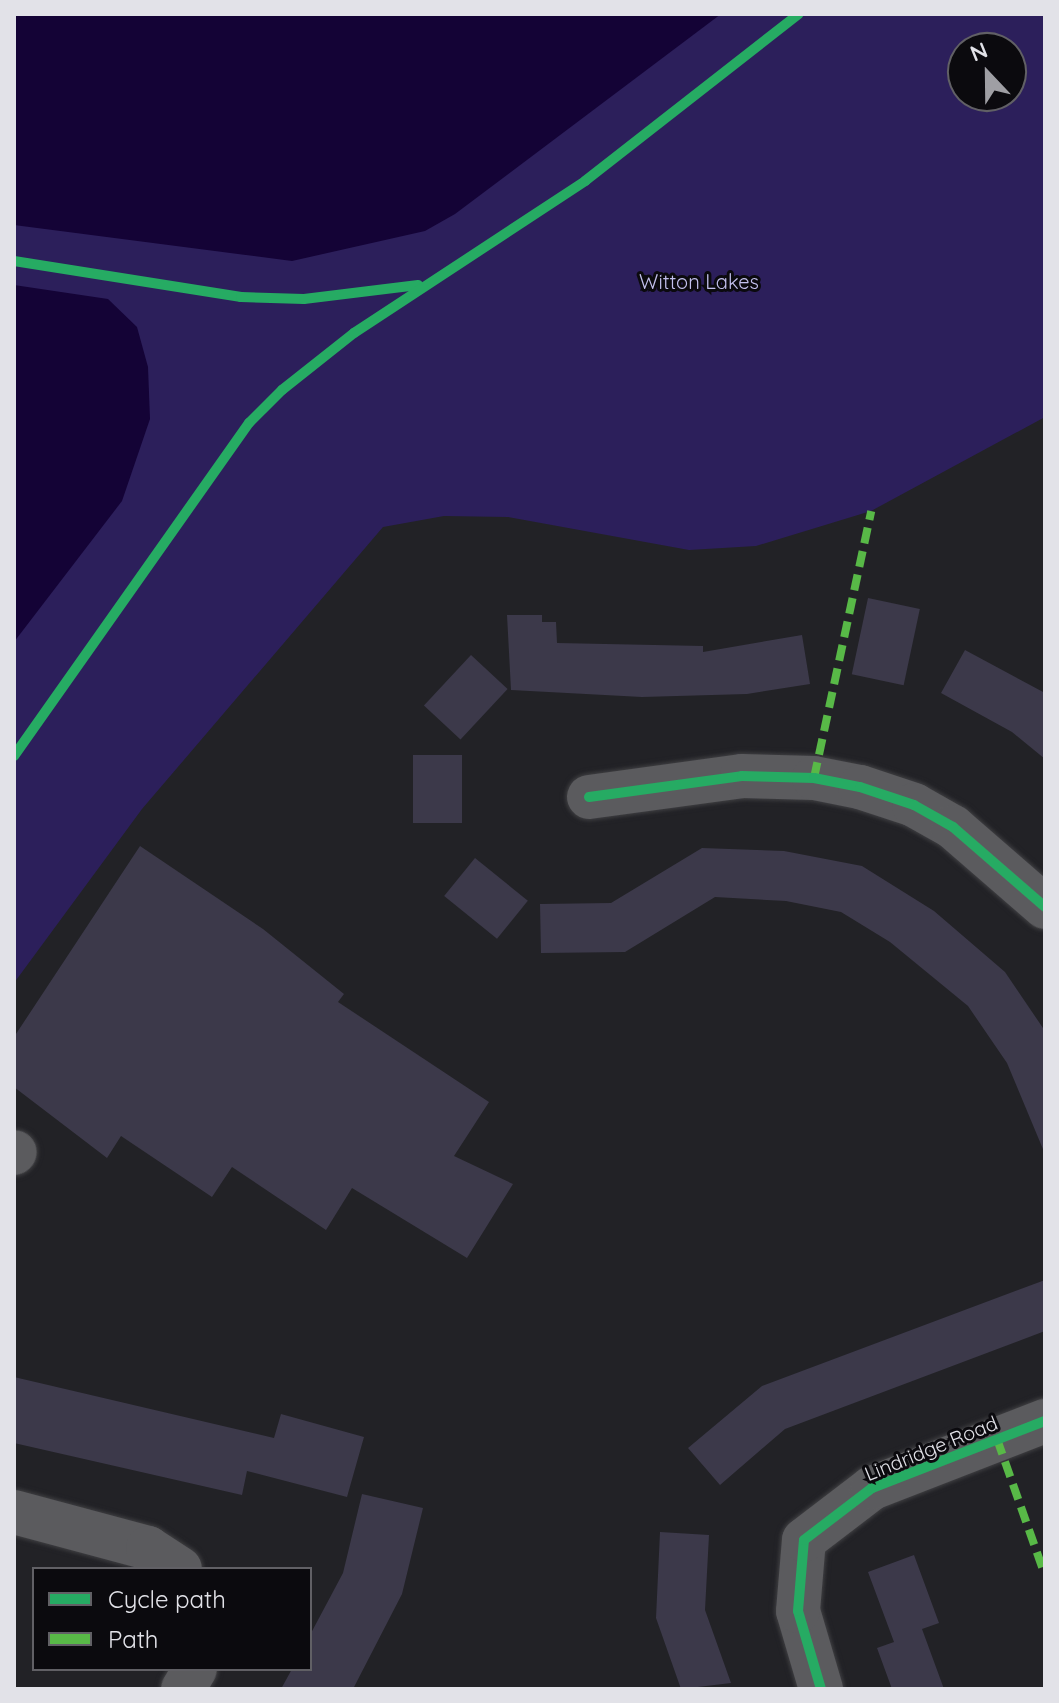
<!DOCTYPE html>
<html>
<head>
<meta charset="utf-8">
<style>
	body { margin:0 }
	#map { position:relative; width:1059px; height:1703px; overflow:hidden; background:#222226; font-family:Quicksand,sans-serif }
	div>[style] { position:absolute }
	.green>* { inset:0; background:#2c1f5b }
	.water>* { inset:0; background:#140336 }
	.building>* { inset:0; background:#3c394a; transform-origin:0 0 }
	.roads { filter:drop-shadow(0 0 2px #3f3f42) drop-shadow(0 0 2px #3f3f42) }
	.minor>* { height:44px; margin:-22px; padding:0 22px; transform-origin:22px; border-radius:22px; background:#5b5b5e }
	.quiet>* { height:8px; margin-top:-4px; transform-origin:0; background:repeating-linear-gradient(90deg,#58b947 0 16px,transparent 0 24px) }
	.cycleway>* { height:10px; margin:-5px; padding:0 5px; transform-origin:5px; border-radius:5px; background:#26ab63 }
	span { translate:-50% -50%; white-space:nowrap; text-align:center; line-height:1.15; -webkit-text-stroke:6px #0b0a0e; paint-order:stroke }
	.park-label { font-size:20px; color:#c3c0ed }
	.street-label { font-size:20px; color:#e2e2e8 }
	.frame { position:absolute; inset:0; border:16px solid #e2e2e8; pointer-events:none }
	.legend { position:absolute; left:32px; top:1567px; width:280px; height:104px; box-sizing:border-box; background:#0b0a0e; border:2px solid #616065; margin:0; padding:10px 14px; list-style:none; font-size:24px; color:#e2e2e8 }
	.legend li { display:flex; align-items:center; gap:16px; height:40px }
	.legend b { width:40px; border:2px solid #616065 }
	.north { position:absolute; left:947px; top:32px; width:80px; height:80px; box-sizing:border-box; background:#0b0a0e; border:2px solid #616065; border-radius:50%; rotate:338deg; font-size:22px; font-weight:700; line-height:32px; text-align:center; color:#e2e2e8 }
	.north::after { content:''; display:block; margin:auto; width:28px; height:36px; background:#9f9fa4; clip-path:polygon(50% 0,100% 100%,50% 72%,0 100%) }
</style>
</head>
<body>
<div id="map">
	<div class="green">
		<div style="clip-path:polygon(evenodd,14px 14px,1045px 14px,1045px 417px,871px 511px,756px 546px,689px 550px,508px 517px,444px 516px,383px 527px,142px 809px,14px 983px,14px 14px,963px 48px,1011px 48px,1011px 96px,963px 96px,963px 48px)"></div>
	</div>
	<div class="water">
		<div style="clip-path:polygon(14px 14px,721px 14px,455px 214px,425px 231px,292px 261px,14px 225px)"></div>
		<div style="clip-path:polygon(14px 285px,108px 299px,137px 327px,148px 367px,150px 419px,122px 501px,14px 642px)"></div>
	</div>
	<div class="building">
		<div style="left:868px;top:598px;width:53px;height:78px;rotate:12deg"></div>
		<div style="clip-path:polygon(507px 615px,542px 615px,542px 622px,556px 622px,557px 643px,703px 646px,703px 652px,802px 635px,810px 684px,747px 694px,642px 697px,511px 690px)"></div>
		<div style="clip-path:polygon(965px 650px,1045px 693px,1045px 759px,1012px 732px,941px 693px)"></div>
		<div style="left:471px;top:655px;width:50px;height:69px;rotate:43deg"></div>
		<div style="left:413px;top:755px;width:49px;height:68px"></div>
		<div style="clip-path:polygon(140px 846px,263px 929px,344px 994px,338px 1002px,489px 1102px,454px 1156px,513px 1184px,467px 1258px,352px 1188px,326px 1230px,232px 1167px,212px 1197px,121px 1136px,107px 1158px,14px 1087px,14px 1037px)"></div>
		<div style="clip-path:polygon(702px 848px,784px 851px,862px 866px,934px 911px,1005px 972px,1045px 1031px,1045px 1154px,1007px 1063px,968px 1006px,890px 942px,841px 912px,786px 901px,715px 897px,625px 952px,541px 953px,540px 904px,611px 903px)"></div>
		<div style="left:475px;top:858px;width:68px;height:49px;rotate:39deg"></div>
		<div style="clip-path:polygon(1045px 1280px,1045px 1331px,785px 1429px,720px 1485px,688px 1448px,762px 1386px)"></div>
		<div style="clip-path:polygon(14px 1377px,274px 1438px,281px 1414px,364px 1437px,347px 1497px,247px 1471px,242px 1495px,14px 1443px)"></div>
		<div style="clip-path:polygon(362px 1494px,423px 1508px,402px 1594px,353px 1689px,281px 1689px,292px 1669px,310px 1669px,310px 1635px,343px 1573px)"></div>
		<div style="clip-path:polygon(660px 1532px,709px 1535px,705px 1610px,731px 1683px,681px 1689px,656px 1618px)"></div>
		<div style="clip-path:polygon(914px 1555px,939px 1623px,922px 1629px,944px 1689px,892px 1689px,877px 1648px,894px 1642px,868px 1572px)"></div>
	</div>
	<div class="roads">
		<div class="minor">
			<div style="left:589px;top:797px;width:154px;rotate:-7.8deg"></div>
			<div style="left:742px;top:776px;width:72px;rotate:1.6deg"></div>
			<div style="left:814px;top:778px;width:47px;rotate:11.1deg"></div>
			<div style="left:860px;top:787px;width:57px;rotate:18.4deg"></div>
			<div style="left:914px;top:805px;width:45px;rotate:29.4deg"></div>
			<div style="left:953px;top:827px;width:122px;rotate:41deg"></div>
			<div style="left:14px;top:1153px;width:1px;rotate:-45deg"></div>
			<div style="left:14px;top:1512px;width:139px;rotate:15deg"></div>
			<div style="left:148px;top:1548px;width:38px;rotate:33deg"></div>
			<div style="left:183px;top:1689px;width:23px;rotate:-59deg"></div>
			<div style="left:821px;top:1689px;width:81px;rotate:-106.4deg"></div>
			<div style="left:798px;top:1611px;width:71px;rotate:-85.2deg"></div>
			<div style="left:804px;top:1540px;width:86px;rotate:-37.4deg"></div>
			<div style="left:872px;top:1488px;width:186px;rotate:-21.2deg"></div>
		</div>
	</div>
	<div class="quiet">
		<div style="left:814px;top:778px;width:273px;rotate:-77.9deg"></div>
		<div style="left:997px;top:1439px;width:144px;rotate:70.6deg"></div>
	</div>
	<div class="cycleway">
		<div style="left:14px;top:261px;width:230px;rotate:9deg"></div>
		<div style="left:241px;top:297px;width:63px;rotate:1.8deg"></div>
		<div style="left:304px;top:299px;width:115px;rotate:-7deg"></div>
		<div style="left:14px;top:756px;width:408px;rotate:-54.8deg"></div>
		<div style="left:249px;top:423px;width:47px;rotate:-45deg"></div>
		<div style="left:282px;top:390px;width:92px;rotate:-38.4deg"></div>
		<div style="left:354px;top:333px;width:277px;rotate:-33.3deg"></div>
		<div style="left:585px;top:181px;width:271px;rotate:-38deg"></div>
		<div style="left:589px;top:797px;width:154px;rotate:-7.8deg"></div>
		<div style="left:742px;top:776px;width:72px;rotate:1.6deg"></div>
		<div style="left:814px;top:778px;width:47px;rotate:11.1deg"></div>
		<div style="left:860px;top:787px;width:57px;rotate:18.4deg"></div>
		<div style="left:914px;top:805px;width:45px;rotate:29.4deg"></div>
		<div style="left:953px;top:827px;width:122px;rotate:41deg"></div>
		<div style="left:821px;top:1689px;width:81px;rotate:-106.4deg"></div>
		<div style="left:798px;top:1611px;width:71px;rotate:-85.2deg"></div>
		<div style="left:804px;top:1540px;width:86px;rotate:-37.4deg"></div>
		<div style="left:872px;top:1488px;width:186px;rotate:-21.2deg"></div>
	</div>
	<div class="park-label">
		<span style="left:699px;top:281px">Witton Lakes</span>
	</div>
	<div class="street-label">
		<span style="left:931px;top:1448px;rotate:-22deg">Lindridge Road</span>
	</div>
	<div class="frame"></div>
	<ul class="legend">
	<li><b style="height:10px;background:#26ab63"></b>Cycle path</li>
	<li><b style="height:10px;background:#58b947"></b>Path</li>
	</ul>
	<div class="north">N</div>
</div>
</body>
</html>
